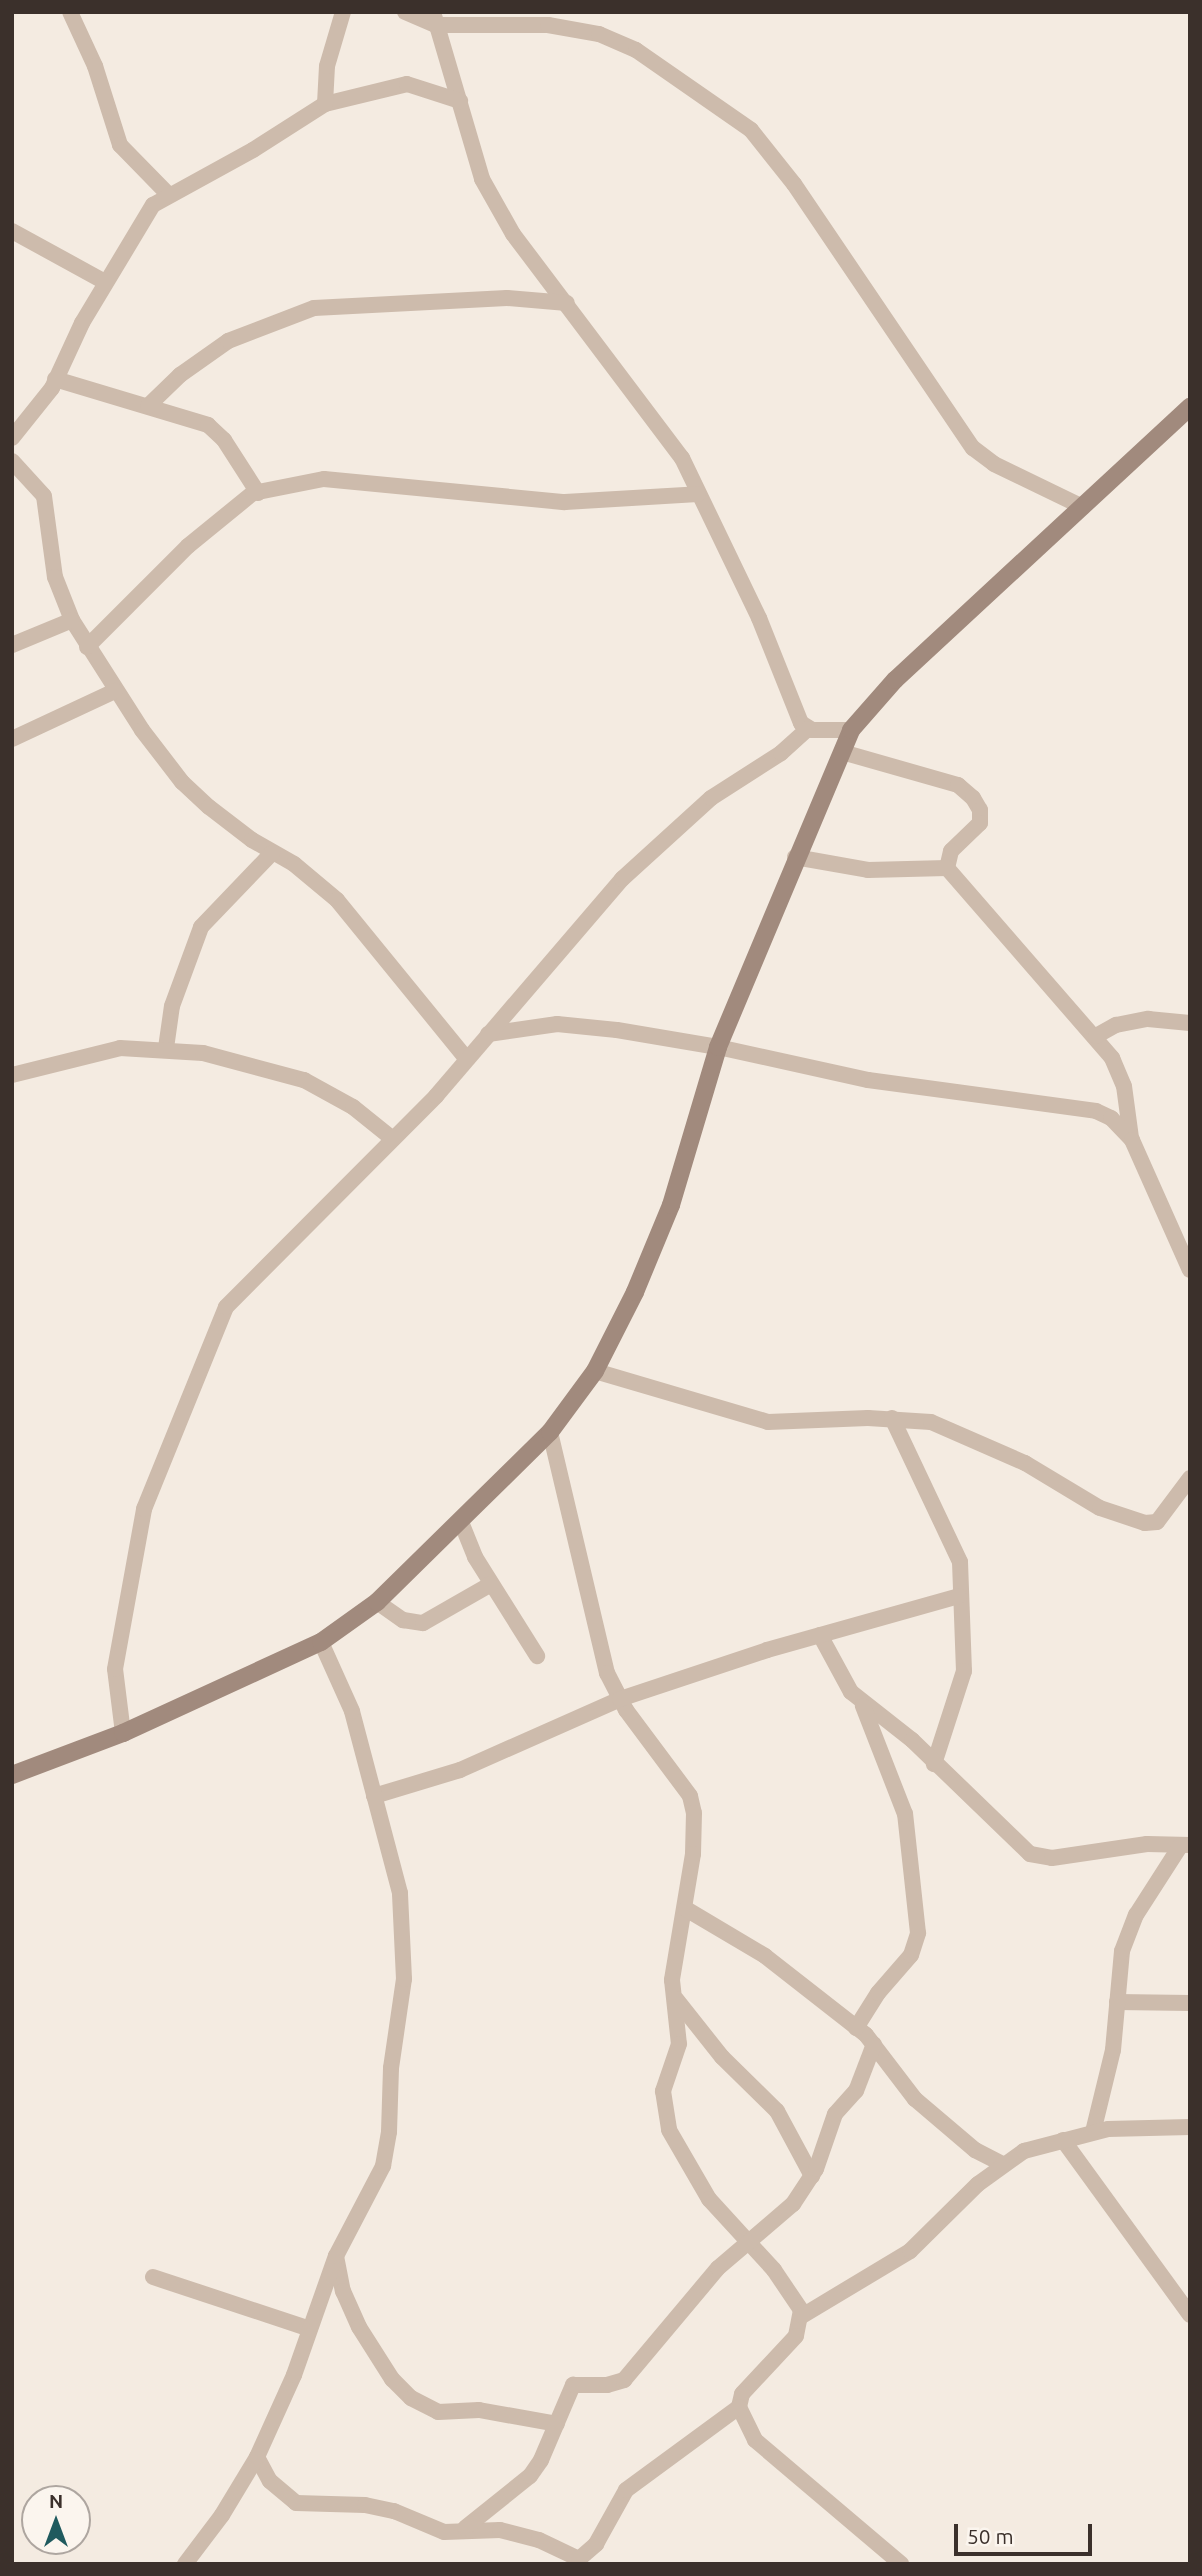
<!DOCTYPE html>
<html>
<head>
<meta charset="utf-8">
<style>
	body { margin:0 }
	#map { position:relative; width:1202px; height:2576px; overflow:hidden; background:#f4ebe1; font-family:Ubuntu,sans-serif }
	div>[style] { position:absolute }
	.street>* { height:16px; margin:-8px; padding:0 8px; transform-origin:8px; border-radius:8px; background:#cdbbac }
	.secondary>* { height:18px; margin:-9px; padding:0 9px; transform-origin:9px; border-radius:9px; background:#a18a7d }
	span { translate:-50% -50%; white-space:nowrap; text-align:center; line-height:1.15; -webkit-text-stroke:6px #fbf5ee; paint-order:stroke }
	.frame { position:absolute; inset:0; border:14px solid #3b302b; pointer-events:none }
	.north { position:absolute; left:21px; top:2485px; width:70px; height:70px; box-sizing:border-box; background:#fbf5ee; border:2px solid #aea6a0; border-radius:50%; rotate:0deg; font-size:19px; font-weight:700; line-height:28px; text-align:center; color:#3b302b }
	.north::after { content:''; display:block; margin:auto; width:24px; height:32px; background:#1f5a5e; clip-path:polygon(50% 0,100% 100%,50% 72%,0 100%) }
	.scale { position:absolute; left:954px; top:2524px; width:138px; height:32px; box-sizing:border-box; border:4px solid #3b302b; border-top:0; padding-left:9px; font-size:21px; line-height:24px; white-space:nowrap; color:#3b302b; -webkit-text-stroke:5px #fbf5ee; paint-order:stroke }
</style>
</head>
<body>
<div id="map">
	<div class="street">
		<div style="left:70px;top:12px;width:60px;rotate:65.2deg"></div>
		<div style="left:95px;top:66px;width:83px;rotate:72.4deg"></div>
		<div style="left:120px;top:145px;width:69px;rotate:45.6deg"></div>
		<div style="left:405px;top:12px;width:34px;rotate:23deg"></div>
		<div style="left:436px;top:25px;width:112px"></div>
		<div style="left:548px;top:25px;width:52px;rotate:10deg"></div>
		<div style="left:599px;top:34px;width:40px;rotate:23.4deg"></div>
		<div style="left:636px;top:50px;width:140px;rotate:34.8deg"></div>
		<div style="left:751px;top:130px;width:69px;rotate:51.5deg"></div>
		<div style="left:794px;top:184px;width:319px;rotate:55.9deg"></div>
		<div style="left:973px;top:448px;width:26px;rotate:37deg"></div>
		<div style="left:994px;top:464px;width:99px;rotate:25.8deg"></div>
		<div style="left:433px;top:12px;width:174px;rotate:73.6deg"></div>
		<div style="left:482px;top:179px;width:63px;rotate:60.6deg"></div>
		<div style="left:513px;top:234px;width:281px;rotate:53deg"></div>
		<div style="left:682px;top:458px;width:178px;rotate:64.3deg"></div>
		<div style="left:759px;top:618px;width:113px;rotate:68.2deg"></div>
		<div style="left:801px;top:723px;width:13px;rotate:32deg"></div>
		<div style="left:812px;top:730px;width:39px"></div>
		<div style="left:325px;top:104px;width:84px;rotate:-13.7deg"></div>
		<div style="left:407px;top:84px;width:56px;rotate:17.8deg"></div>
		<div style="left:12px;top:231px;width:106px;rotate:28.7deg"></div>
		<div style="left:55px;top:379px;width:160px;rotate:16.7deg"></div>
		<div style="left:208px;top:425px;width:22px;rotate:43deg"></div>
		<div style="left:224px;top:440px;width:63px;rotate:57.3deg"></div>
		<div style="left:148px;top:406px;width:45px;rotate:-44.1deg"></div>
		<div style="left:180px;top:375px;width:59px;rotate:-35.3deg"></div>
		<div style="left:228px;top:341px;width:92px;rotate:-21deg"></div>
		<div style="left:314px;top:308px;width:193px;rotate:-3deg"></div>
		<div style="left:507px;top:298px;width:60px;rotate:4.8deg"></div>
		<div style="left:12px;top:438px;width:64px;rotate:-51.3deg"></div>
		<div style="left:52px;top:388px;width:72px;rotate:-65.2deg"></div>
		<div style="left:82px;top:323px;width:138px;rotate:-59deg"></div>
		<div style="left:153px;top:205px;width:114px;rotate:-28.8deg"></div>
		<div style="left:253px;top:150px;width:85px;rotate:-32.6deg"></div>
		<div style="left:325px;top:104px;width:38px;rotate:-87deg"></div>
		<div style="left:327px;top:66px;width:56px;rotate:-73.5deg"></div>
		<div style="left:12px;top:461px;width:47px;rotate:47.6deg"></div>
		<div style="left:44px;top:496px;width:82px;rotate:82.3deg"></div>
		<div style="left:55px;top:577px;width:46px;rotate:68.4deg"></div>
		<div style="left:72px;top:620px;width:130px;rotate:57.5deg"></div>
		<div style="left:142px;top:730px;width:66px;rotate:52.4deg"></div>
		<div style="left:182px;top:782px;width:37px;rotate:43deg"></div>
		<div style="left:209px;top:807px;width:54px;rotate:37.5deg"></div>
		<div style="left:252px;top:840px;width:48px;rotate:29.7deg"></div>
		<div style="left:294px;top:864px;width:56px;rotate:39.9deg"></div>
		<div style="left:337px;top:900px;width:204px;rotate:50.8deg"></div>
		<div style="left:12px;top:645px;width:65px;rotate:-22.6deg"></div>
		<div style="left:87px;top:647px;width:143px;rotate:-45deg"></div>
		<div style="left:188px;top:546px;width:84px;rotate:-39.2deg"></div>
		<div style="left:253px;top:493px;width:72px;rotate:-11.2deg"></div>
		<div style="left:324px;top:479px;width:242px;rotate:5.5deg"></div>
		<div style="left:565px;top:502px;width:133px;rotate:-3.4deg"></div>
		<div style="left:12px;top:739px;width:114px;rotate:-25deg"></div>
		<div style="left:842px;top:752px;width:121px;rotate:15.9deg"></div>
		<div style="left:958px;top:785px;width:20px;rotate:41deg"></div>
		<div style="left:973px;top:798px;width:14px;rotate:60deg"></div>
		<div style="left:980px;top:810px;width:13px;rotate:90deg"></div>
		<div style="left:980px;top:823px;width:40px;rotate:136deg"></div>
		<div style="left:951px;top:851px;width:17px;rotate:103deg"></div>
		<div style="left:947px;top:868px;width:252px;rotate:49deg"></div>
		<div style="left:1112px;top:1058px;width:30px;rotate:67deg"></div>
		<div style="left:1124px;top:1086px;width:52px;rotate:82.3deg"></div>
		<div style="left:795px;top:857px;width:74px;rotate:10.1deg"></div>
		<div style="left:868px;top:870px;width:79px;rotate:-1.5deg"></div>
		<div style="left:488px;top:1034px;width:70px;rotate:-8.2deg"></div>
		<div style="left:557px;top:1024px;width:60px;rotate:5.7deg"></div>
		<div style="left:617px;top:1030px;width:102px;rotate:9.6deg"></div>
		<div style="left:718px;top:1047px;width:154px;rotate:12.4deg"></div>
		<div style="left:868px;top:1080px;width:230px;rotate:7.7deg"></div>
		<div style="left:1096px;top:1111px;width:17px;rotate:25deg"></div>
		<div style="left:1111px;top:1118px;width:30px;rotate:46deg"></div>
		<div style="left:1132px;top:1140px;width:142px;rotate:66deg"></div>
		<div style="left:1096px;top:1036px;width:23px;rotate:-29deg"></div>
		<div style="left:1116px;top:1025px;width:33px;rotate:-11deg"></div>
		<div style="left:1148px;top:1019px;width:42px;rotate:5.4deg"></div>
		<div style="left:166px;top:1048px;width:42px;rotate:-81.9deg"></div>
		<div style="left:172px;top:1006px;width:84px;rotate:-69.8deg"></div>
		<div style="left:201px;top:927px;width:103px;rotate:-46.2deg"></div>
		<div style="left:12px;top:1075px;width:111px;rotate:-14deg"></div>
		<div style="left:120px;top:1048px;width:83px;rotate:3.4deg"></div>
		<div style="left:203px;top:1053px;width:105px;rotate:15deg"></div>
		<div style="left:304px;top:1080px;width:56px;rotate:28.9deg"></div>
		<div style="left:353px;top:1107px;width:51px;rotate:38.7deg"></div>
		<div style="left:595px;top:1371px;width:180px;rotate:16.4deg"></div>
		<div style="left:768px;top:1422px;width:100px;rotate:-2.3deg"></div>
		<div style="left:868px;top:1418px;width:63px;rotate:3.6deg"></div>
		<div style="left:931px;top:1422px;width:103px;rotate:23.6deg"></div>
		<div style="left:1025px;top:1463px;width:87px;rotate:31deg"></div>
		<div style="left:1100px;top:1508px;width:47px;rotate:18.4deg"></div>
		<div style="left:1145px;top:1523px;width:12px;rotate:-5deg"></div>
		<div style="left:1157px;top:1522px;width:55px;rotate:-53.1deg"></div>
		<div style="left:892px;top:1418px;width:159px;rotate:64.7deg"></div>
		<div style="left:960px;top:1562px;width:109px;rotate:87.9deg"></div>
		<div style="left:964px;top:1671px;width:98px;rotate:107.9deg"></div>
		<div style="left:550px;top:1432px;width:248px;rotate:76.7deg"></div>
		<div style="left:607px;top:1673px;width:42px;rotate:62.8deg"></div>
		<div style="left:626px;top:1710px;width:107px;rotate:53.3deg"></div>
		<div style="left:690px;top:1796px;width:17px;rotate:77deg"></div>
		<div style="left:694px;top:1813px;width:41px;rotate:91.4deg"></div>
		<div style="left:693px;top:1854px;width:128px;rotate:99.5deg"></div>
		<div style="left:672px;top:1980px;width:64px;rotate:83.8deg"></div>
		<div style="left:679px;top:2044px;width:50px;rotate:108.8deg"></div>
		<div style="left:663px;top:2091px;width:39px;rotate:81deg"></div>
		<div style="left:669px;top:2130px;width:80px;rotate:59.9deg"></div>
		<div style="left:709px;top:2199px;width:96px;rotate:47.5deg"></div>
		<div style="left:774px;top:2270px;width:48px;rotate:56deg"></div>
		<div style="left:801px;top:2310px;width:26px;rotate:101deg"></div>
		<div style="left:796px;top:2336px;width:79px;rotate:133deg"></div>
		<div style="left:742px;top:2394px;width:13px;rotate:103deg"></div>
		<div style="left:739px;top:2407px;width:37px;rotate:64deg"></div>
		<div style="left:755px;top:2440px;width:192px;rotate:40.3deg"></div>
		<div style="left:461px;top:1522px;width:38px;rotate:68deg"></div>
		<div style="left:475px;top:1557px;width:117px;rotate:57.9deg"></div>
		<div style="left:377px;top:1602px;width:32px;rotate:35deg"></div>
		<div style="left:403px;top:1620px;width:20px;rotate:9deg"></div>
		<div style="left:423px;top:1623px;width:78px;rotate:-29.8deg"></div>
		<div style="left:820px;top:1635px;width:65px;rotate:61.5deg"></div>
		<div style="left:851px;top:1692px;width:78px;rotate:38.2deg"></div>
		<div style="left:912px;top:1740px;width:164px;rotate:44deg"></div>
		<div style="left:1030px;top:1854px;width:22px;rotate:10deg"></div>
		<div style="left:1052px;top:1858px;width:96px;rotate:-8.4deg"></div>
		<div style="left:1147px;top:1844px;width:43px;rotate:1.3deg"></div>
		<div style="left:123px;top:1733px;width:64px;rotate:-97.1deg"></div>
		<div style="left:115px;top:1669px;width:163px;rotate:-79.7deg"></div>
		<div style="left:144px;top:1509px;width:218px;rotate:-67.9deg"></div>
		<div style="left:226px;top:1307px;width:298px;rotate:-45.1deg"></div>
		<div style="left:436px;top:1096px;width:286px;rotate:-49.4deg"></div>
		<div style="left:622px;top:879px;width:120px;rotate:-42.3deg"></div>
		<div style="left:711px;top:798px;width:83px;rotate:-32.7deg"></div>
		<div style="left:781px;top:753px;width:36px;rotate:-42deg"></div>
		<div style="left:374px;top:1796px;width:90px;rotate:-16.8deg"></div>
		<div style="left:460px;top:1770px;width:175px;rotate:-23.9deg"></div>
		<div style="left:620px;top:1699px;width:155px;rotate:-18.4deg"></div>
		<div style="left:767px;top:1650px;width:199px;rotate:-15.7deg"></div>
		<div style="left:686px;top:1909px;width:92px;rotate:30.7deg"></div>
		<div style="left:765px;top:1956px;width:128px;rotate:38deg"></div>
		<div style="left:866px;top:2035px;width:81px;rotate:52.6deg"></div>
		<div style="left:915px;top:2099px;width:79px;rotate:40.4deg"></div>
		<div style="left:975px;top:2150px;width:31px;rotate:27deg"></div>
		<div style="left:676px;top:1999px;width:74px;rotate:51.6deg"></div>
		<div style="left:722px;top:2057px;width:77px;rotate:44.5deg"></div>
		<div style="left:777px;top:2111px;width:74px;rotate:61.7deg"></div>
		<div style="left:1117px;top:2002px;width:73px;rotate:0.8deg"></div>
		<div style="left:856px;top:2028px;width:41px;rotate:-57.8deg"></div>
		<div style="left:878px;top:1993px;width:50px;rotate:-49deg"></div>
		<div style="left:911px;top:1955px;width:23px;rotate:-72deg"></div>
		<div style="left:918px;top:1933px;width:120px;rotate:-96.2deg"></div>
		<div style="left:905px;top:1814px;width:116px;rotate:-111.3deg"></div>
		<div style="left:1093px;top:2132px;width:84px;rotate:-76.3deg"></div>
		<div style="left:1113px;top:2050px;width:99px;rotate:-84.8deg"></div>
		<div style="left:1122px;top:1951px;width:39px;rotate:-69deg"></div>
		<div style="left:1136px;top:1915px;width:83px;rotate:-57.3deg"></div>
		<div style="left:1063px;top:2140px;width:216px;rotate:54deg"></div>
		<div style="left:336px;top:2256px;width:36px;rotate:79deg"></div>
		<div style="left:343px;top:2291px;width:39px;rotate:66deg"></div>
		<div style="left:359px;top:2327px;width:62px;rotate:57.6deg"></div>
		<div style="left:392px;top:2379px;width:27px;rotate:45deg"></div>
		<div style="left:411px;top:2398px;width:30px;rotate:27deg"></div>
		<div style="left:438px;top:2412px;width:41px;rotate:-2.8deg"></div>
		<div style="left:479px;top:2410px;width:79px;rotate:10.2deg"></div>
		<div style="left:153px;top:2277px;width:165px;rotate:18.3deg"></div>
		<div style="left:802px;top:2316px;width:126px;rotate:-31deg"></div>
		<div style="left:910px;top:2251px;width:95px;rotate:-44.6deg"></div>
		<div style="left:978px;top:2184px;width:57px;rotate:-35.7deg"></div>
		<div style="left:1024px;top:2151px;width:87px;rotate:-14.7deg"></div>
		<div style="left:1108px;top:2129px;width:82px;rotate:-1.4deg"></div>
		<div style="left:257px;top:2457px;width:27px;rotate:62deg"></div>
		<div style="left:270px;top:2481px;width:34px;rotate:40deg"></div>
		<div style="left:296px;top:2503px;width:69px;rotate:1.7deg"></div>
		<div style="left:365px;top:2505px;width:30px;rotate:12deg"></div>
		<div style="left:394px;top:2511px;width:54px;rotate:22.8deg"></div>
		<div style="left:444px;top:2532px;width:56px;rotate:-2deg"></div>
		<div style="left:500px;top:2530px;width:40px;rotate:14.4deg"></div>
		<div style="left:539px;top:2540px;width:44px;rotate:25.4deg"></div>
		<div style="left:579px;top:2559px;width:23px;rotate:-41deg"></div>
		<div style="left:596px;top:2544px;width:62px;rotate:-60.9deg"></div>
		<div style="left:626px;top:2490px;width:140px;rotate:-36.3deg"></div>
		<div style="left:465px;top:2528px;width:83px;rotate:-38.7deg"></div>
		<div style="left:530px;top:2476px;width:19px;rotate:-55deg"></div>
		<div style="left:541px;top:2460px;width:82px;rotate:-66.9deg"></div>
		<div style="left:573px;top:2385px;width:34px"></div>
		<div style="left:607px;top:2385px;width:18px;rotate:-16deg"></div>
		<div style="left:624px;top:2380px;width:146px;rotate:-50deg"></div>
		<div style="left:718px;top:2268px;width:99px;rotate:-40.5deg"></div>
		<div style="left:793px;top:2204px;width:42px;rotate:-56.7deg"></div>
		<div style="left:816px;top:2169px;width:58px;rotate:-70.9deg"></div>
		<div style="left:835px;top:2114px;width:31px;rotate:-48deg"></div>
		<div style="left:856px;top:2091px;width:50px;rotate:-69deg"></div>
		<div style="left:185px;top:2564px;width:61px;rotate:-52.9deg"></div>
		<div style="left:222px;top:2515px;width:68px;rotate:-58.9deg"></div>
		<div style="left:257px;top:2457px;width:90px;rotate:-65.7deg"></div>
		<div style="left:294px;top:2375px;width:126px;rotate:-70.6deg"></div>
		<div style="left:336px;top:2256px;width:102px;rotate:-62.4deg"></div>
		<div style="left:383px;top:2166px;width:35px;rotate:-80deg"></div>
		<div style="left:389px;top:2132px;width:64px;rotate:-88.2deg"></div>
		<div style="left:391px;top:2068px;width:90px;rotate:-81.7deg"></div>
		<div style="left:404px;top:1979px;width:86px;rotate:-92.7deg"></div>
		<div style="left:400px;top:1893px;width:188px;rotate:-104.8deg"></div>
		<div style="left:352px;top:1711px;width:76px;rotate:-114.2deg"></div>
	</div>
	<div class="secondary">
		<div style="left:12px;top:1775px;width:119px;rotate:-20.7deg"></div>
		<div style="left:123px;top:1733px;width:218px;rotate:-24.7deg"></div>
		<div style="left:321px;top:1642px;width:69px;rotate:-35.5deg"></div>
		<div style="left:377px;top:1602px;width:243px;rotate:-44.5deg"></div>
		<div style="left:550px;top:1432px;width:76px;rotate:-53.6deg"></div>
		<div style="left:595px;top:1371px;width:89px;rotate:-63.1deg"></div>
		<div style="left:635px;top:1292px;width:94px;rotate:-67.5deg"></div>
		<div style="left:671px;top:1205px;width:165px;rotate:-73.4deg"></div>
		<div style="left:718px;top:1047px;width:344px;rotate:-67.2deg"></div>
		<div style="left:851px;top:730px;width:67px;rotate:-48.7deg"></div>
		<div style="left:895px;top:680px;width:402px;rotate:-42.8deg"></div>
	</div>
	<div class="frame"></div>
	<div class="north">N</div>
	<div class="scale">50 m</div>
</div>
</body>
</html>
